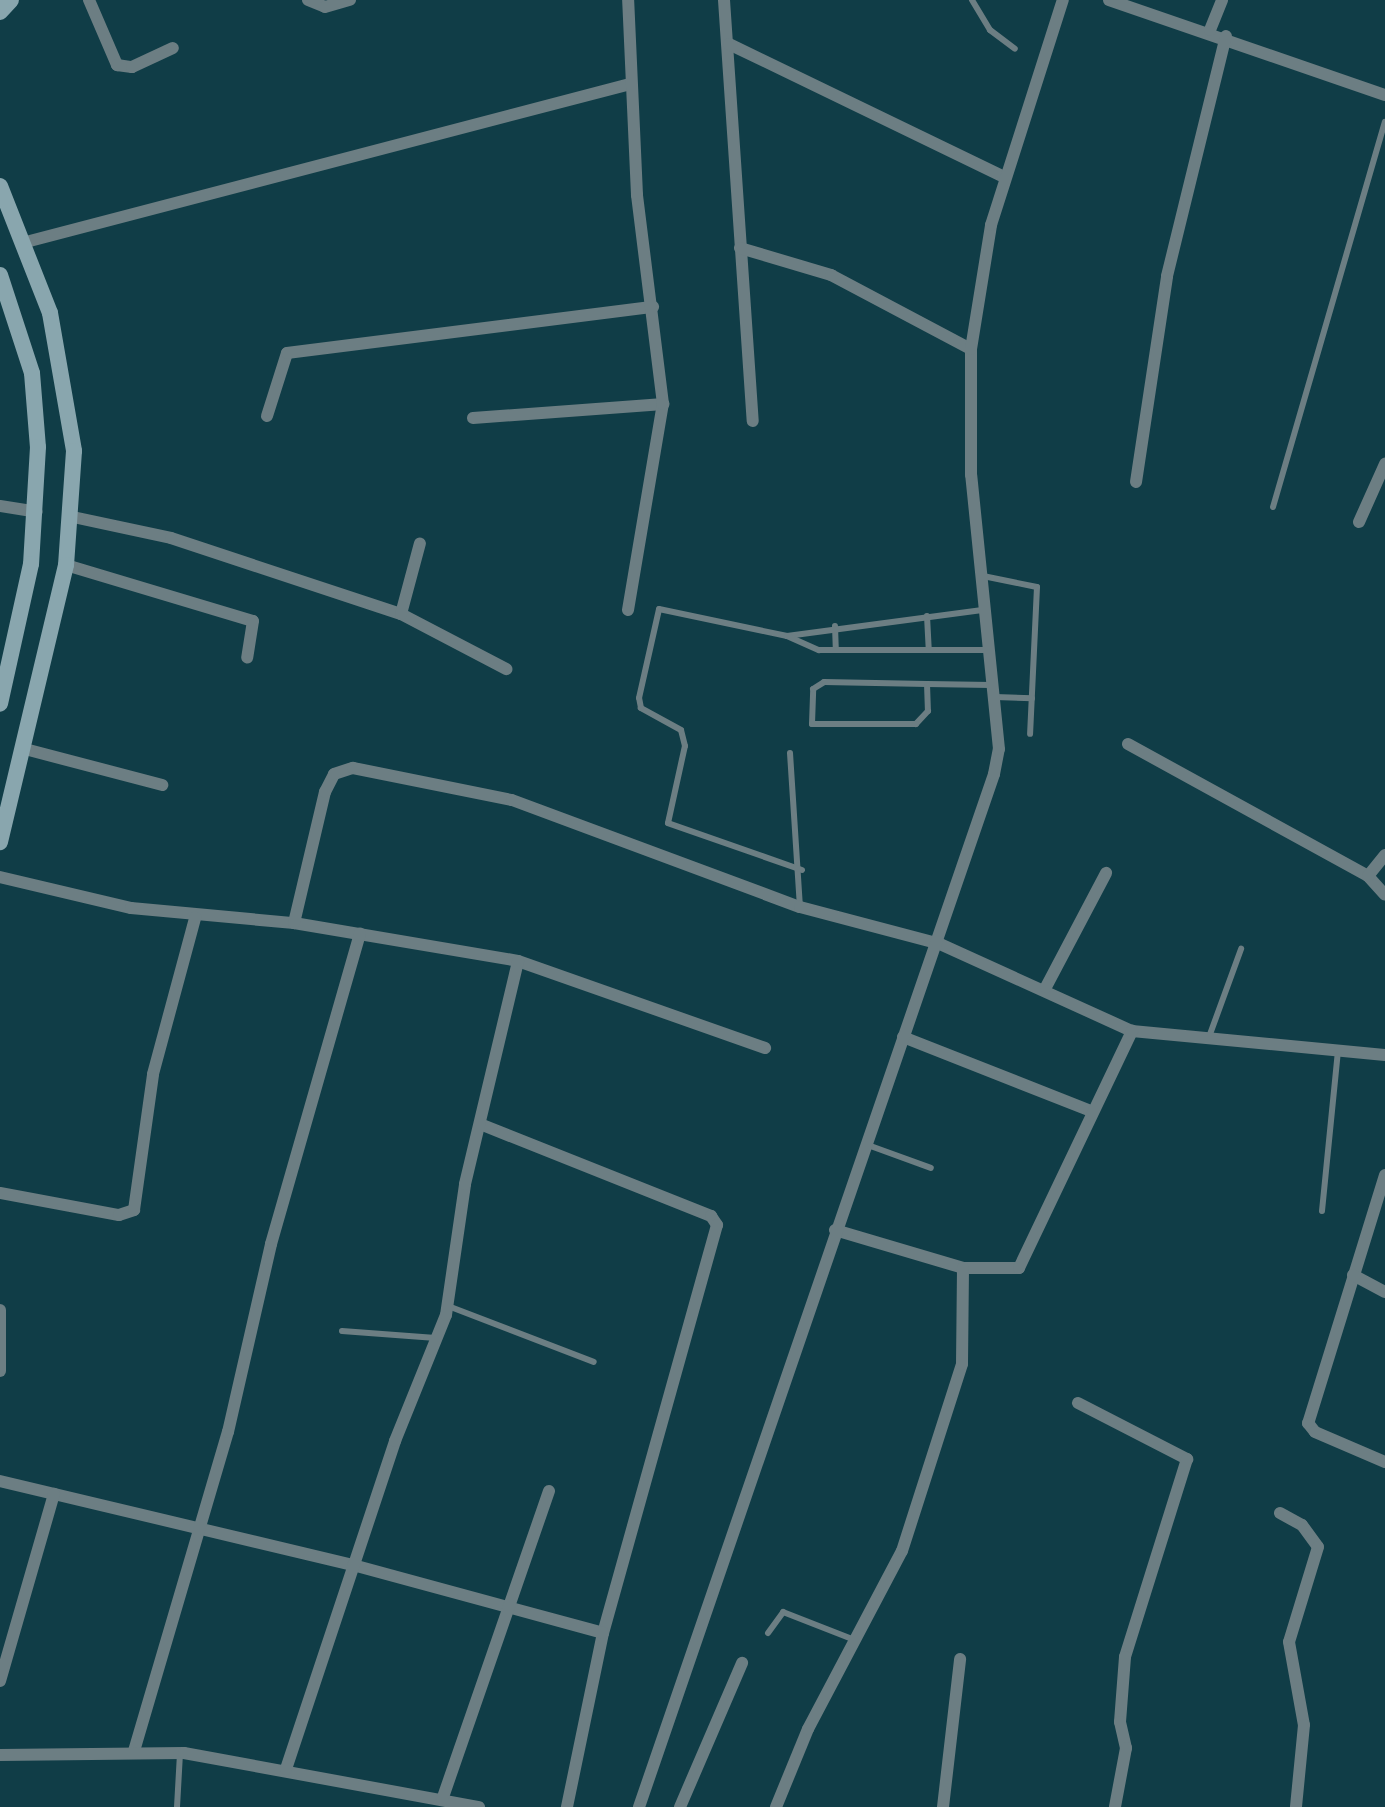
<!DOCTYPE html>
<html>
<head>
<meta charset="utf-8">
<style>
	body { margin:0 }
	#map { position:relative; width:1385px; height:1807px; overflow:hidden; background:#103d47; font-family:"Fira Sans Condensed",sans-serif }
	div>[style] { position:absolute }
	.lane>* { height:6px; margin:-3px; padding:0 3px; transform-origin:3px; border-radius:3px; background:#6c7e83 }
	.street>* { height:12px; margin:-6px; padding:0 6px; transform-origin:6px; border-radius:6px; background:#6c7e83 }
	.secondary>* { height:16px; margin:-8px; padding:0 8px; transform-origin:8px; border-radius:8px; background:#89a6ae }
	span { translate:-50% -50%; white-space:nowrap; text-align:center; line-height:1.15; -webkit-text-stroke:8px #103d47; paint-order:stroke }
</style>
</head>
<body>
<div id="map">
	<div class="lane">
		<div style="left:972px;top:0;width:35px;rotate:59deg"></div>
		<div style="left:990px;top:30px;width:31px;rotate:37deg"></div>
		<div style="left:1273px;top:507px;width:401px;rotate:-73.8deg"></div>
		<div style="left:983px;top:576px;width:55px;rotate:11.5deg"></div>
		<div style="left:1037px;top:587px;width:147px;rotate:92.7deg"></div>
		<div style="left:927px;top:616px;width:34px;rotate:87deg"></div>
		<div style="left:835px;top:626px;width:24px;rotate:88deg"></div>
		<div style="left:787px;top:636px;width:197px;rotate:-7.6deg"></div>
		<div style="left:927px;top:684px;width:27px;rotate:88deg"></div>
		<div style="left:928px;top:711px;width:18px;rotate:133deg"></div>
		<div style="left:916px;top:724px;width:104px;rotate:180deg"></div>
		<div style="left:812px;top:724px;width:35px;rotate:-88deg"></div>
		<div style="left:813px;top:689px;width:13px;rotate:-32deg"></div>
		<div style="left:824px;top:682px;width:103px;rotate:1.1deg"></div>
		<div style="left:927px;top:684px;width:64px;rotate:0.9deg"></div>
		<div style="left:995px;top:697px;width:37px;rotate:2deg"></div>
		<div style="left:790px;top:753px;width:154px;rotate:86.3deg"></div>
		<div style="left:802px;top:870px;width:142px;rotate:-160.7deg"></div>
		<div style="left:668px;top:823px;width:79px;rotate:-77.6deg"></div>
		<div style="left:685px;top:746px;width:16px;rotate:-104deg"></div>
		<div style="left:681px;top:730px;width:46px;rotate:-151.2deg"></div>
		<div style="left:641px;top:708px;width:10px;rotate:-101deg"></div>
		<div style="left:639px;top:698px;width:91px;rotate:-77.3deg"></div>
		<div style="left:659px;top:609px;width:131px;rotate:11.9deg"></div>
		<div style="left:787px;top:636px;width:35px;rotate:24deg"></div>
		<div style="left:819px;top:650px;width:168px"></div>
		<div style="left:1209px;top:1037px;width:94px;rotate:-70deg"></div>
		<div style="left:865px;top:1144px;width:70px;rotate:20deg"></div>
		<div style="left:1322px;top:1211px;width:161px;rotate:-84.3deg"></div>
		<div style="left:448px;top:1306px;width:156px;rotate:21deg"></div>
		<div style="left:342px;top:1331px;width:94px;rotate:4.3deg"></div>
		<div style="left:768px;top:1633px;width:26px;rotate:-54deg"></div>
		<div style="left:783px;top:1612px;width:77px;rotate:21.3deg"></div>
		<div style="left:177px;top:1807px;width:54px;rotate:-86.8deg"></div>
	</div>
	<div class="street">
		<div style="left:89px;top:0;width:71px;rotate:66.7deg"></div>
		<div style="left:117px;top:65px;width:15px;rotate:8deg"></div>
		<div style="left:132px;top:67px;width:45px;rotate:-24.9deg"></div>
		<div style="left:308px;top:0;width:18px;rotate:22deg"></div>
		<div style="left:325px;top:7px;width:26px;rotate:-16deg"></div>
		<div style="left:724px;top:0;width:422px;rotate:86.1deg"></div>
		<div style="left:1109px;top:0;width:292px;rotate:19deg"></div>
		<div style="left:1210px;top:30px;width:32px;rotate:-68deg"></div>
		<div style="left:729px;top:44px;width:305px;rotate:25.8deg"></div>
		<div style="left:26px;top:242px;width:624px;rotate:-14.66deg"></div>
		<div style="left:740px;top:248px;width:95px;rotate:16.5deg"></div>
		<div style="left:831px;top:275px;width:158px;rotate:27.9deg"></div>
		<div style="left:267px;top:416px;width:66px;rotate:-72.4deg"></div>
		<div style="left:287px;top:353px;width:369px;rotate:-7.2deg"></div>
		<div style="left:473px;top:418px;width:191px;rotate:-4.2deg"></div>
		<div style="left:1136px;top:482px;width:208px;rotate:-81.4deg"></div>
		<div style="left:1167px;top:276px;width:247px;rotate:-76.2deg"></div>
		<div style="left:0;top:506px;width:37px;rotate:9deg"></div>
		<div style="left:73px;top:517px;width:100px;rotate:12.1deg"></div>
		<div style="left:171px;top:538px;width:242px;rotate:18.3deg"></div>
		<div style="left:401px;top:614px;width:119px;rotate:27.6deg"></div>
		<div style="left:1359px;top:522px;width:64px;rotate:-65.9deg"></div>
		<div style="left:66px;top:565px;width:195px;rotate:16.7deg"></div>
		<div style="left:253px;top:621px;width:37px;rotate:99deg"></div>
		<div style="left:628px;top:610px;width:209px;rotate:-80.4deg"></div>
		<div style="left:663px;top:404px;width:211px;rotate:-97.1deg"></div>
		<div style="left:637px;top:195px;width:195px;rotate:-92.6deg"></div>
		<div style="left:401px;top:614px;width:73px;rotate:-75deg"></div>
		<div style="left:1128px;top:744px;width:274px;rotate:28.8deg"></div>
		<div style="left:1368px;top:876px;width:25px;rotate:48deg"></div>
		<div style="left:25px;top:749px;width:142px;rotate:14.7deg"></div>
		<div style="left:1368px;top:876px;width:27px;rotate:-51deg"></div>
		<div style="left:0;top:877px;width:135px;rotate:13.3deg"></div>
		<div style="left:131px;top:908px;width:164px;rotate:5.3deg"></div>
		<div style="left:294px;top:923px;width:227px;rotate:9.6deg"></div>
		<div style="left:518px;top:961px;width:262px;rotate:19.4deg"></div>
		<div style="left:294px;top:923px;width:135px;rotate:-76.7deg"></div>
		<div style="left:325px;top:792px;width:20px;rotate:-63deg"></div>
		<div style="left:334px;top:774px;width:20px;rotate:-18deg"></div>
		<div style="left:353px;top:768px;width:162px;rotate:11.4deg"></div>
		<div style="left:512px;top:800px;width:307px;rotate:20.4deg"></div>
		<div style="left:800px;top:907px;width:145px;rotate:14.8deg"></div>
		<div style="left:940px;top:944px;width:211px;rotate:24.4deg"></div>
		<div style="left:1132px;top:1031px;width:254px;rotate:5.4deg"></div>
		<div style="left:1046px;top:987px;width:129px;rotate:-62.2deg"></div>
		<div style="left:903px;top:1037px;width:202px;rotate:21.5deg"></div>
		<div style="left:480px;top:1124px;width:249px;rotate:21.7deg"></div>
		<div style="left:711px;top:1216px;width:11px;rotate:56deg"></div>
		<div style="left:717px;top:1225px;width:424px;rotate:105.6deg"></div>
		<div style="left:603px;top:1633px;width:178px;rotate:101.7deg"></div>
		<div style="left:1385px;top:1175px;width:260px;rotate:107.2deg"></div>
		<div style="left:1308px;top:1423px;width:11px;rotate:52deg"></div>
		<div style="left:1315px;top:1432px;width:76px;rotate:23.2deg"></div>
		<div style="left:0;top:1193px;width:121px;rotate:10.5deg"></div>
		<div style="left:119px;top:1215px;width:16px;rotate:-18deg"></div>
		<div style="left:134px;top:1210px;width:137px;rotate:-82deg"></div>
		<div style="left:153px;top:1074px;width:162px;rotate:-74.9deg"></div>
		<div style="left:835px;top:1230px;width:134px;rotate:16.5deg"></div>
		<div style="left:963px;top:1268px;width:56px"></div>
		<div style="left:1019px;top:1268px;width:263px;rotate:-64.5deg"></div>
		<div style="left:1353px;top:1275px;width:36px;rotate:28deg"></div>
		<div style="left:0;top:1310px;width:61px;rotate:90deg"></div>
		<div style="left:1078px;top:1403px;width:123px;rotate:27.2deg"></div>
		<div style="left:1187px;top:1459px;width:207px;rotate:107.4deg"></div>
		<div style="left:1125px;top:1657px;width:65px;rotate:94.4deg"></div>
		<div style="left:1120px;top:1722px;width:27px;rotate:77deg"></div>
		<div style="left:1126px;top:1748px;width:60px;rotate:100.6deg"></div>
		<div style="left:0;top:1481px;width:363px;rotate:13.4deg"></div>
		<div style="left:353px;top:1565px;width:259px;rotate:15.2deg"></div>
		<div style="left:1280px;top:1513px;width:25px;rotate:29deg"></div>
		<div style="left:1302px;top:1525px;width:27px;rotate:54deg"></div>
		<div style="left:1318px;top:1547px;width:99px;rotate:107deg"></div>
		<div style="left:1289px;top:1642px;width:84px;rotate:79.8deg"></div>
		<div style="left:1304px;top:1725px;width:82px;rotate:95.6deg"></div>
		<div style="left:0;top:1681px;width:195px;rotate:-73.9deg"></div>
		<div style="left:134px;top:1751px;width:333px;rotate:-73.6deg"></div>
		<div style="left:228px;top:1432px;width:193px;rotate:-77.1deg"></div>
		<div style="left:271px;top:1244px;width:323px;rotate:-74deg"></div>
		<div style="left:0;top:1755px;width:184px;rotate:-0.6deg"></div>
		<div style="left:184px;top:1753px;width:300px;rotate:10.4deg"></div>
		<div style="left:286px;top:1769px;width:346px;rotate:-71.6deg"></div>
		<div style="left:395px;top:1441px;width:136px;rotate:-68deg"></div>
		<div style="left:446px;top:1315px;width:132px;rotate:-81.7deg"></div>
		<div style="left:465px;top:1184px;width:229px;rotate:-76.6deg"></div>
		<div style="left:442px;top:1800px;width:327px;rotate:-70.9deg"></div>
		<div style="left:639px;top:1807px;width:1092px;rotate:-71.03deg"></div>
		<div style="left:994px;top:774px;width:25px;rotate:-79deg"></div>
		<div style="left:999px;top:749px;width:275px;rotate:-95.8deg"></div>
		<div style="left:971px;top:475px;width:126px;rotate:-90deg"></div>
		<div style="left:971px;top:349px;width:126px;rotate:-80.8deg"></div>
		<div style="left:991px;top:225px;width:236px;rotate:-72.3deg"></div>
		<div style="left:680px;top:1807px;width:157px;rotate:-66.7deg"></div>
		<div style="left:776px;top:1807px;width:84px;rotate:-67.7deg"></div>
		<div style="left:808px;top:1729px;width:201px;rotate:-62.2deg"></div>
		<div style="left:902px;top:1551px;width:196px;rotate:-72.2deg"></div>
		<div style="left:962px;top:1364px;width:96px;rotate:-89.4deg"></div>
		<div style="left:943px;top:1807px;width:149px;rotate:-83.4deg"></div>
	</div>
	<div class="secondary">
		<div style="left:0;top:12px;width:16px;rotate:-47deg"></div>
		<div style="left:0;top:186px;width:136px;rotate:68.5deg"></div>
		<div style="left:50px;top:313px;width:140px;rotate:80.1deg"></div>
		<div style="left:74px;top:451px;width:114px;rotate:94deg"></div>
		<div style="left:66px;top:565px;width:285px;rotate:103.4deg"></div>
		<div style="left:0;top:275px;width:103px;rotate:71.9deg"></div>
		<div style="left:32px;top:373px;width:74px;rotate:85.4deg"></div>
		<div style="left:38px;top:447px;width:117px;rotate:93.4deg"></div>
		<div style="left:31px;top:564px;width:143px;rotate:102.5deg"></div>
	</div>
</div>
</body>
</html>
